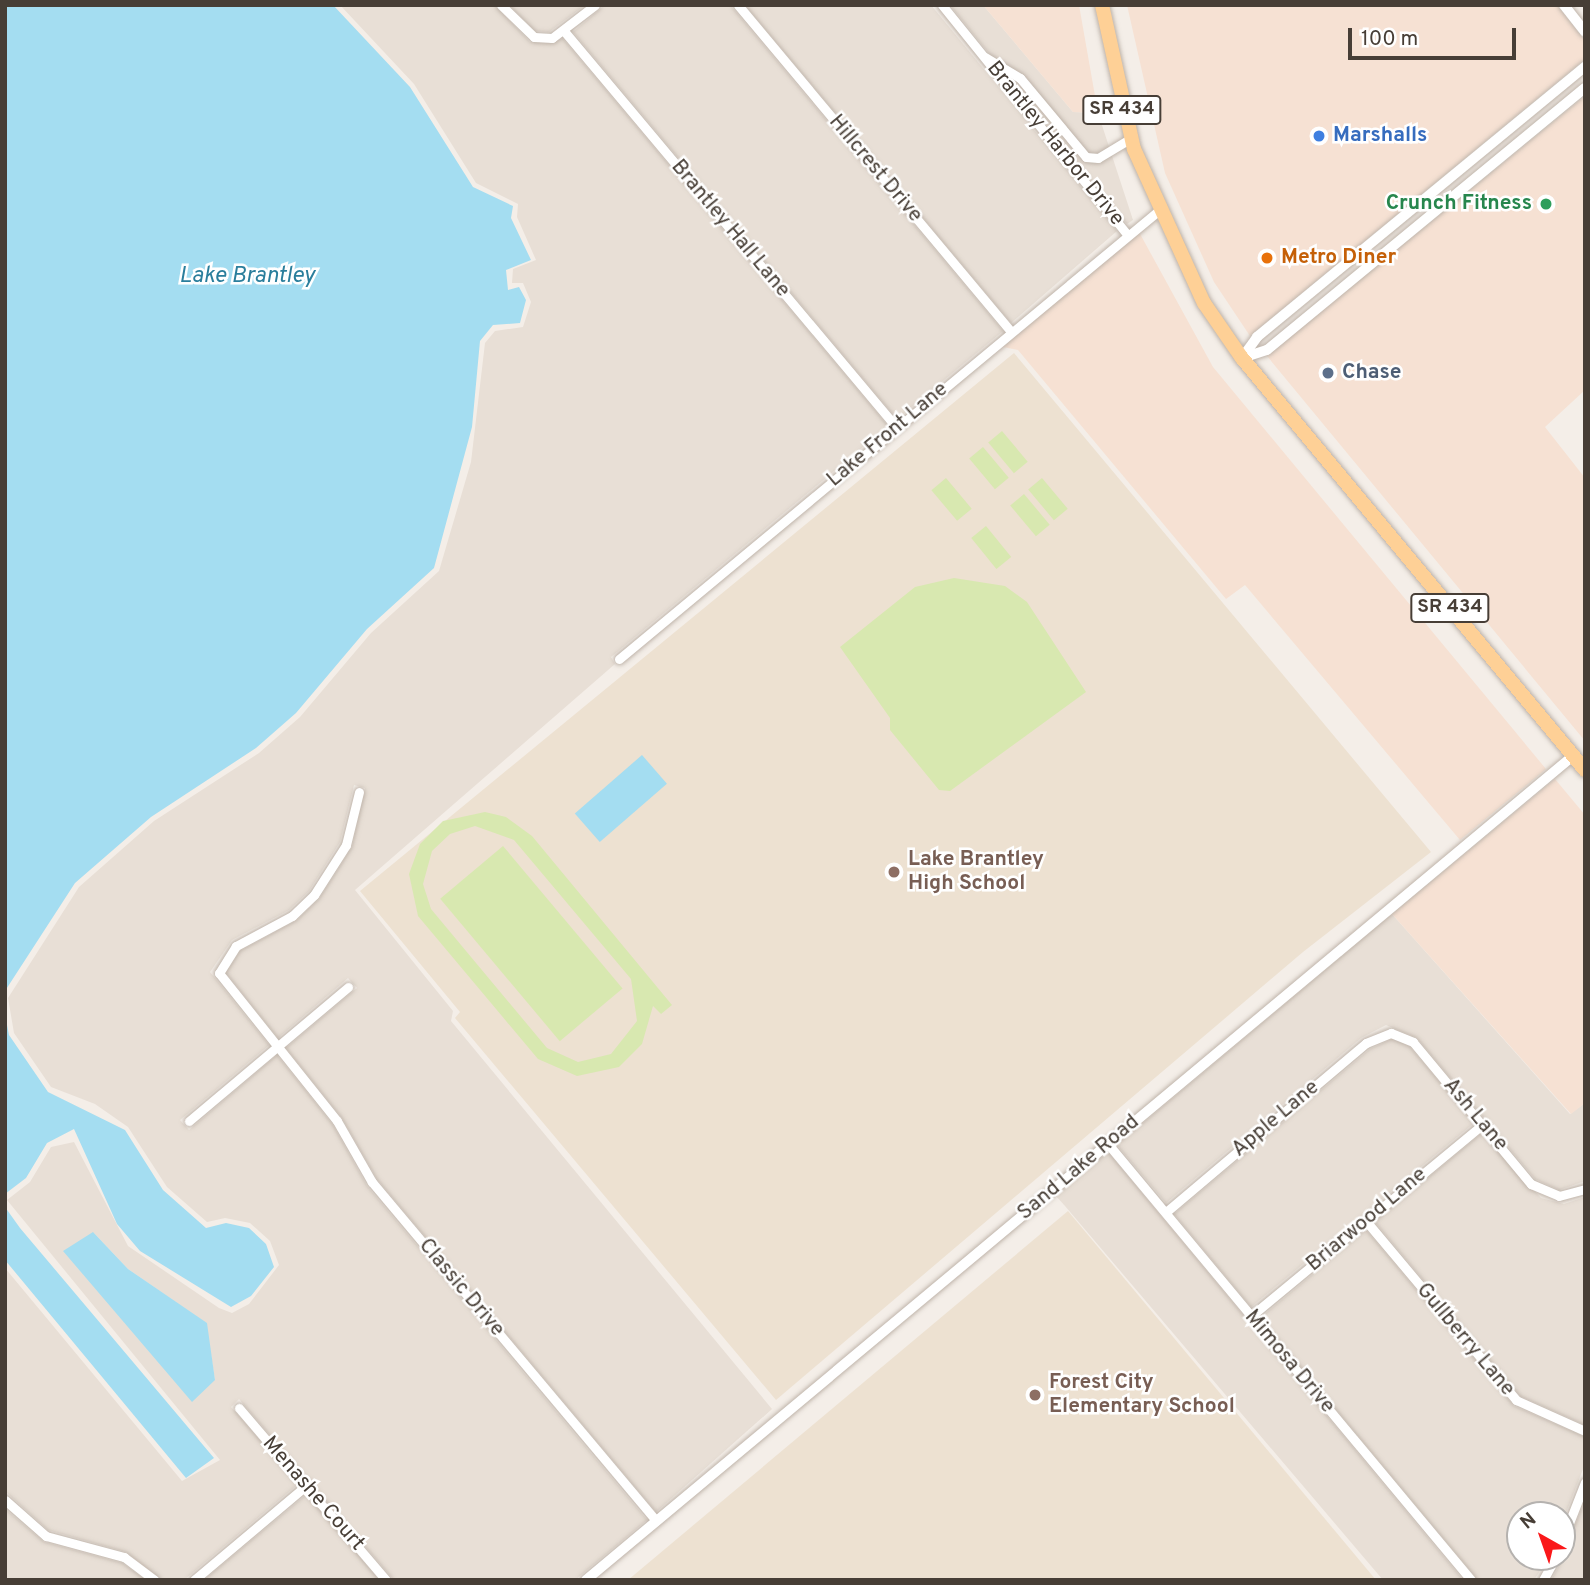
<!DOCTYPE html>
<html>
<head>
<meta charset="utf-8">
<style>
	body { margin:0 }
	#map { position:relative; width:1590px; height:1585px; overflow:hidden; background:#f4eee8; font-family:Overpass,sans-serif }
	div>[style] { position:absolute }
	.residential>* { inset:0; background:#e8dfd6 }
	.commercial>* { inset:0; background:#f6e1d3 }
	.education>* { inset:0; background:#ede1d1 }
	.green>* { inset:0; background:#d8e8b0; transform-origin:0 0 }
	.water>* { inset:0; background:#a4ddf1; transform-origin:0 0 }
	.roads { filter:drop-shadow(0 0 2px #bfb4aa) drop-shadow(0 0 2px #bfb4aa) }
	.minor>* { height:9px; margin:-4.5px; padding:0 4.5px; transform-origin:4.5px; border-radius:4.5px; background:#fff }
	.tertiary>* { height:10px; margin:-5px; padding:0 5px; transform-origin:5px; border-radius:5px; background:#fff }
	.primary>* { height:14px; margin:-7px; padding:0 7px; transform-origin:7px; border-radius:7px; background:#fed096 }
	.dots>* { width:19px; height:19px; translate:-50% -50%; box-sizing:border-box; border:4px solid #fff; border-radius:50% }
	span { translate:-50% -50%; white-space:nowrap; text-align:center; line-height:1.15; -webkit-text-stroke:5px #fff; paint-order:stroke }
	.shield-label span { padding:2px 5px; background:#fff; border:2px solid; border-radius:5px; -webkit-text-stroke-width:0 }
	.shield-label { font-size:19px; color:#473e36; font-weight:700 }
	.shop-label { font-size:21px; color:#366cbe; font-weight:700 }
	.left { translate:0 -50%; text-align:left }
	.street-label { font-size:21px; color:#473e36 }
	.leisure-label { font-size:21px; color:#27864d; font-weight:700 }
	.right { translate:-100% -50%; text-align:right }
	.food-label { font-size:21px; color:#c56008; font-weight:700 }
	.service-label { font-size:21px; color:#4e5e75; font-weight:700 }
	.education-label { font-size:21px; color:#785e54; font-weight:700 }
	.water-label { font-size:23px; color:#2a7e9c; font-style:italic }
	.frame { position:absolute; inset:0; border:7px solid #473e36; pointer-events:none }
	.north { position:absolute; left:1506px; top:1501px; width:70px; height:70px; box-sizing:border-box; background:#fff; border:2px solid #b5b2af; border-radius:50%; rotate:320deg; font-size:19px; font-weight:700; line-height:28px; text-align:center; color:#473e36 }
	.north::after { content:''; display:block; margin:auto; width:24px; height:32px; background:#fa181a; clip-path:polygon(50% 0,100% 100%,50% 72%,0 100%) }
	.scale { position:absolute; left:1348px; top:28px; width:168px; height:32px; box-sizing:border-box; border:4px solid #473e36; border-top:0; padding-left:9px; font-size:21px; line-height:24px; white-space:nowrap; color:#473e36; -webkit-text-stroke:5px #fff; paint-order:stroke }
</style>
</head>
<body>
<div id="map">
	<div class="residential">
		<div style="clip-path:polygon(evenodd,340px 5px,494px 5px,530px 42px,563px 39px,888px 426px,611px 657px,615px 664px,355px 890px,453px 1011px,451px 1021px,772px 1409px,656px 1512px,377px 1179px,342px 1118px,286px 1048px,357px 988px,348px 978px,278px 1038px,226px 973px,240px 951px,297px 920px,319px 899px,352px 847px,365px 788px,354px 785px,340px 842px,309px 891px,289px 910px,232px 940px,210px 972px,269px 1045px,180px 1120px,189px 1130px,277px 1055px,333px 1125px,367px 1186px,647px 1520px,575px 1580px,394px 1580px,239px 1399px,231px 1407px,298px 1484px,184px 1580px,161px 1580px,126px 1552px,48px 1530px,5px 1491px,5px 1268px,182px 1481px,220px 1460px,7px 1200px,30px 1182px,51px 1147px,74px 1142px,128px 1246px,219px 1308px,232px 1313px,249px 1304px,279px 1265px,270px 1241px,250px 1223px,225px 1218px,207px 1222px,167px 1187px,128px 1127px,95px 1104px,51px 1087px,14px 1033px,8px 998px,79px 887px,154px 821px,259px 753px,300px 717px,371px 633px,439px 571px,471px 462px,485px 343px,495px 331px,523px 327px,531px 302px,523px 283px,512px 283px,513px 269px,536px 260px,517px 217px,518px 204px,476px 183px,414px 84px,340px 5px,93px 1232px,128px 1269px,206px 1323px,215px 1380px,93px 1232px)"></div>
		<div style="clip-path:polygon(509px 5px,585px 5px,549px 32px,535px 31px)"></div>
		<div style="clip-path:polygon(605px 5px,730px 5px,1003px 331px,897px 419px,573px 32px)"></div>
		<div style="clip-path:polygon(745px 5px,931px 5px,1117px 231px,1011px 323px)"></div>
		<div style="clip-path:polygon(950px 5px,983px 5px,1073px 112px,1098px 113px,1133px 220px,1127px 224px)"></div>
		<div style="clip-path:polygon(1392px 914px,1570px 1114px,1585px 1103px,1585px 1181px,1559px 1190px,1535px 1179px,1417px 1038px,1386px 1025px,1361px 1038px,1166px 1203px,1117px 1145px)"></div>
		<div style="clip-path:polygon(1392px 1039px,1409px 1046px,1474px 1123px,1251px 1307px,1174px 1214px,1370px 1049px)"></div>
		<div style="clip-path:polygon(1482px 1133px,1541px 1198px,1564px 1204px,1585px 1197px,1585px 1425px,1520px 1396px,1375px 1222px)"></div>
		<div style="clip-path:polygon(1108px 1152px,1161px 1216px,1463px 1580px,1383px 1580px,1065px 1206px,1056px 1196px)"></div>
		<div style="clip-path:polygon(1366px 1230px,1514px 1406px,1585px 1437px,1585px 1464px,1562px 1523px,1562px 1515px,1520px 1515px,1520px 1557px,1549px 1557px,1534px 1580px,1478px 1580px,1260px 1318px)"></div>
		<div style="clip-path:polygon(307px 1494px,379px 1580px,204px 1580px)"></div>
		<div style="clip-path:polygon(1585px 1500px,1585px 1580px,1551px 1580px,1557px 1570px)"></div>
		<div style="clip-path:polygon(5px 1509px,44px 1542px,122px 1563px,146px 1580px,5px 1580px)"></div>
	</div>
	<div class="commercial">
		<div style="clip-path:polygon(983px 5px,1079px 5px,1098px 113px,1073px 112px)"></div>
		<div style="clip-path:polygon(1127px 5px,1557px 5px,1585px 41px,1585px 59px,1250px 336px,1214px 282px,1165px 173px)"></div>
		<div style="clip-path:polygon(1585px 96px,1585px 390px,1545px 427px,1585px 478px,1585px 741px,1267px 356px)"></div>
		<div style="clip-path:polygon(1139px 232px,1213px 367px,1546px 769px,1460px 840px,1245px 585px,1226px 599px,1018px 350px,1003px 347px)"></div>
		<div style="clip-path:polygon(1555px 779px,1585px 815px,1585px 1103px,1571px 1114px,1392px 914px)"></div>
	</div>
	<div class="education">
		<div style="clip-path:polygon(1014px 353px,1431px 852px,1303px 952px,776px 1400px,455px 1018px,460px 1012px,360px 891px)"></div>
		<div style="clip-path:polygon(1068px 1211px,1376px 1580px,628px 1580px)"></div>
	</div>
	<div class="green">
		<div style="left:1002px;top:431px;width:40px;height:18px;rotate:50deg"></div>
		<div style="left:983px;top:447px;width:40px;height:18px;rotate:50deg"></div>
		<div style="left:946px;top:478px;width:40px;height:19px;rotate:50deg"></div>
		<div style="left:1042px;top:478px;width:40px;height:18px;rotate:50deg"></div>
		<div style="left:1024px;top:494px;width:40px;height:18px;rotate:50deg"></div>
		<div style="left:986px;top:526px;width:40px;height:19px;rotate:51deg"></div>
		<div style="clip-path:polygon(954px 578px,1005px 586px,1027px 602px,1086px 692px,950px 791px,939px 790px,890px 730px,890px 718px,840px 647px,915px 587px)"></div>
		<div style="clip-path:polygon(evenodd,485px 812px,506px 817px,532px 836px,672px 1005px,661px 1014px,653px 1006px,642px 1044px,619px 1067px,577px 1076px,538px 1059px,418px 916px,409px 874px,420px 844px,443px 821px,485px 812px,475px 826px,514px 840px,631px 979px,637px 1021px,611px 1054px,578px 1062px,547px 1048px,431px 909px,423px 884px,432px 851px,450px 834px,475px 826px)"></div>
		<div style="left:503px;top:846px;width:186px;height:82px;rotate:50deg"></div>
	</div>
	<div class="water">
		<div style="clip-path:polygon(5px 5px,333px 5px,410px 87px,473px 187px,513px 206px,511px 218px,531px 260px,506px 270px,508px 290px,519px 287px,526px 300px,520px 323px,493px 325px,480px 341px,472px 427px,434px 568px,367px 629px,296px 713px,256px 748px,151px 817px,75px 883px,5px 991px)"></div>
		<div style="left:642px;top:755px;width:38px;height:89px;rotate:49deg"></div>
		<div style="clip-path:polygon(5px 1015px,9px 1035px,48px 1092px,125px 1130px,163px 1190px,206px 1228px,226px 1223px,249px 1228px,266px 1244px,274px 1267px,251px 1296px,231px 1307px,140px 1251px,117px 1224px,74px 1129px,47px 1143px,26px 1178px,5px 1194px)"></div>
		<div style="clip-path:polygon(5px 1207px,20px 1228px,214px 1458px,186px 1478px,5px 1260px)"></div>
		<div style="clip-path:polygon(93px 1232px,128px 1269px,207px 1323px,215px 1380px,192px 1402px,63px 1251px)"></div>
	</div>
	<div class="roads">
		<div class="minor">
			<div style="left:501px;top:5px;width:46px;rotate:44.1deg"></div>
			<div style="left:534px;top:37px;width:18px;rotate:3deg"></div>
			<div style="left:552px;top:38px;width:54px;rotate:-37.5deg"></div>
			<div style="left:738px;top:5px;width:426px;rotate:50.1deg"></div>
			<div style="left:942px;top:5px;width:293px;rotate:51.1deg"></div>
			<div style="left:564px;top:31px;width:518px;rotate:50.01deg"></div>
			<div style="left:985px;top:57px;width:41px;rotate:31deg"></div>
			<div style="left:1020px;top:78px;width:103px;rotate:50.1deg"></div>
			<div style="left:1086px;top:157px;width:12px;rotate:5deg"></div>
			<div style="left:1098px;top:158px;width:39px;rotate:-31deg"></div>
			<div style="left:619px;top:659px;width:701px;rotate:-39.73deg"></div>
			<div style="left:359px;top:792px;width:55px;rotate:103.8deg"></div>
			<div style="left:346px;top:845px;width:59px;rotate:122.6deg"></div>
			<div style="left:314px;top:895px;width:30px;rotate:136deg"></div>
			<div style="left:292px;top:916px;width:64px;rotate:151.8deg"></div>
			<div style="left:236px;top:946px;width:32px;rotate:122deg"></div>
			<div style="left:219px;top:973px;width:189px;rotate:51.4deg"></div>
			<div style="left:337px;top:1121px;width:70px;rotate:60.2deg"></div>
			<div style="left:372px;top:1182px;width:442px;rotate:50deg"></div>
			<div style="left:189px;top:1121px;width:208px;rotate:-40.1deg"></div>
			<div style="left:1108px;top:1144px;width:567px;rotate:50.22deg"></div>
			<div style="left:1166px;top:1212px;width:262px;rotate:-40.2deg"></div>
			<div style="left:1366px;top:1043px;width:27px;rotate:-22deg"></div>
			<div style="left:1391px;top:1033px;width:24px;rotate:22deg"></div>
			<div style="left:1413px;top:1042px;width:185px;rotate:50.3deg"></div>
			<div style="left:1531px;top:1184px;width:30px;rotate:23deg"></div>
			<div style="left:1559px;top:1196px;width:27px;rotate:-15deg"></div>
			<div style="left:1366px;top:1221px;width:234px;rotate:50deg"></div>
			<div style="left:1516px;top:1400px;width:76px;rotate:24.2deg"></div>
			<div style="left:1251px;top:1316px;width:301px;rotate:-39.6deg"></div>
			<div style="left:239px;top:1408px;width:226px;rotate:49.5deg"></div>
			<div style="left:5px;top:1500px;width:55px;rotate:41.3deg"></div>
			<div style="left:46px;top:1536px;width:81px;rotate:15.1deg"></div>
			<div style="left:124px;top:1557px;width:38px;rotate:37deg"></div>
			<div style="left:1562px;top:1541px;width:63px;rotate:-68.7deg"></div>
			<div style="left:194px;top:1580px;width:148px;rotate:-40.1deg"></div>
			<div style="left:1543px;top:1580px;width:26px;rotate:-61deg"></div>
		</div>
		<div class="tertiary">
			<div style="left:1564px;top:5px;width:34px;rotate:52deg"></div>
			<div style="left:1242px;top:358px;width:26px;rotate:-54deg"></div>
			<div style="left:1257px;top:337px;width:425px;rotate:-39.5deg"></div>
			<div style="left:1242px;top:358px;width:26px;rotate:-18deg"></div>
			<div style="left:1267px;top:350px;width:412px;rotate:-39.5deg"></div>
			<div style="left:586px;top:1580px;width:1286px;rotate:-39.86deg"></div>
		</div>
		<div class="primary">
			<div style="left:1102px;top:5px;width:148px;rotate:77.5deg"></div>
			<div style="left:1134px;top:149px;width:169px;rotate:65.6deg"></div>
			<div style="left:1204px;top:303px;width:67px;rotate:55.4deg"></div>
			<div style="left:1242px;top:358px;width:536px;rotate:50.22deg"></div>
		</div>
	</div>
	<div class="dots">
		<div style="left:1319px;top:136px;background:#3f7fe0"></div>
		<div style="left:1546px;top:204px;background:#2e9e5b"></div>
		<div style="left:1267px;top:258px;background:#e8710a"></div>
		<div style="left:1328px;top:373px;background:#5c6f8a"></div>
		<div style="left:894px;top:872px;background:#8d6e63"></div>
		<div style="left:1035px;top:1395px;background:#8d6e63"></div>
	</div>
	<div class="shield-label">
		<span style="left:1122px;top:110px">SR 434</span>
		<span style="left:1450px;top:608px">SR 434</span>
	</div>
	<div class="shop-label">
		<span class="left" style="left:1333px;top:136px">Marshalls</span>
	</div>
	<div class="street-label">
		<span style="left:1055px;top:144px;rotate:51deg">Brantley Harbor Drive</span>
		<span style="left:875px;top:169px;rotate:50deg">Hillcrest Drive</span>
		<span style="left:730px;top:229px;rotate:50deg">Brantley Hall Lane</span>
		<span style="left:888px;top:435px;rotate:-40deg">Lake Front Lane</span>
		<span style="left:1475px;top:1115px;rotate:50deg">Ash Lane</span>
		<span style="left:1276px;top:1119px;rotate:-40deg">Apple Lane</span>
		<span style="left:1079px;top:1168px;rotate:-40deg">Sand Lake Road</span>
		<span style="left:1367px;top:1220px;rotate:-40deg">Briarwood Lane</span>
		<span style="left:461px;top:1288px;rotate:50deg">Classic Drive</span>
		<span style="left:1465px;top:1340px;rotate:50deg">Gullberry Lane</span>
		<span style="left:1289px;top:1362px;rotate:50deg">Mimosa Drive</span>
		<span style="left:313px;top:1494px;rotate:49deg">Menashe Court</span>
	</div>
	<div class="leisure-label">
		<span class="right" style="left:1532px;top:204px">Crunch Fitness</span>
	</div>
	<div class="food-label">
		<span class="left" style="left:1281px;top:258px">Metro Diner</span>
	</div>
	<div class="service-label">
		<span class="left" style="left:1342px;top:373px">Chase</span>
	</div>
	<div class="education-label">
		<span class="left" style="left:908px;top:872px">Lake Brantley<br>High School</span>
		<span class="left" style="left:1049px;top:1395px">Forest City<br>Elementary School</span>
	</div>
	<div class="water-label">
		<span style="left:247px;top:277px">Lake Brantley</span>
	</div>
	<div class="frame"></div>
	<div class="north">N</div>
	<div class="scale">100 m</div>
</div>
</body>
</html>
